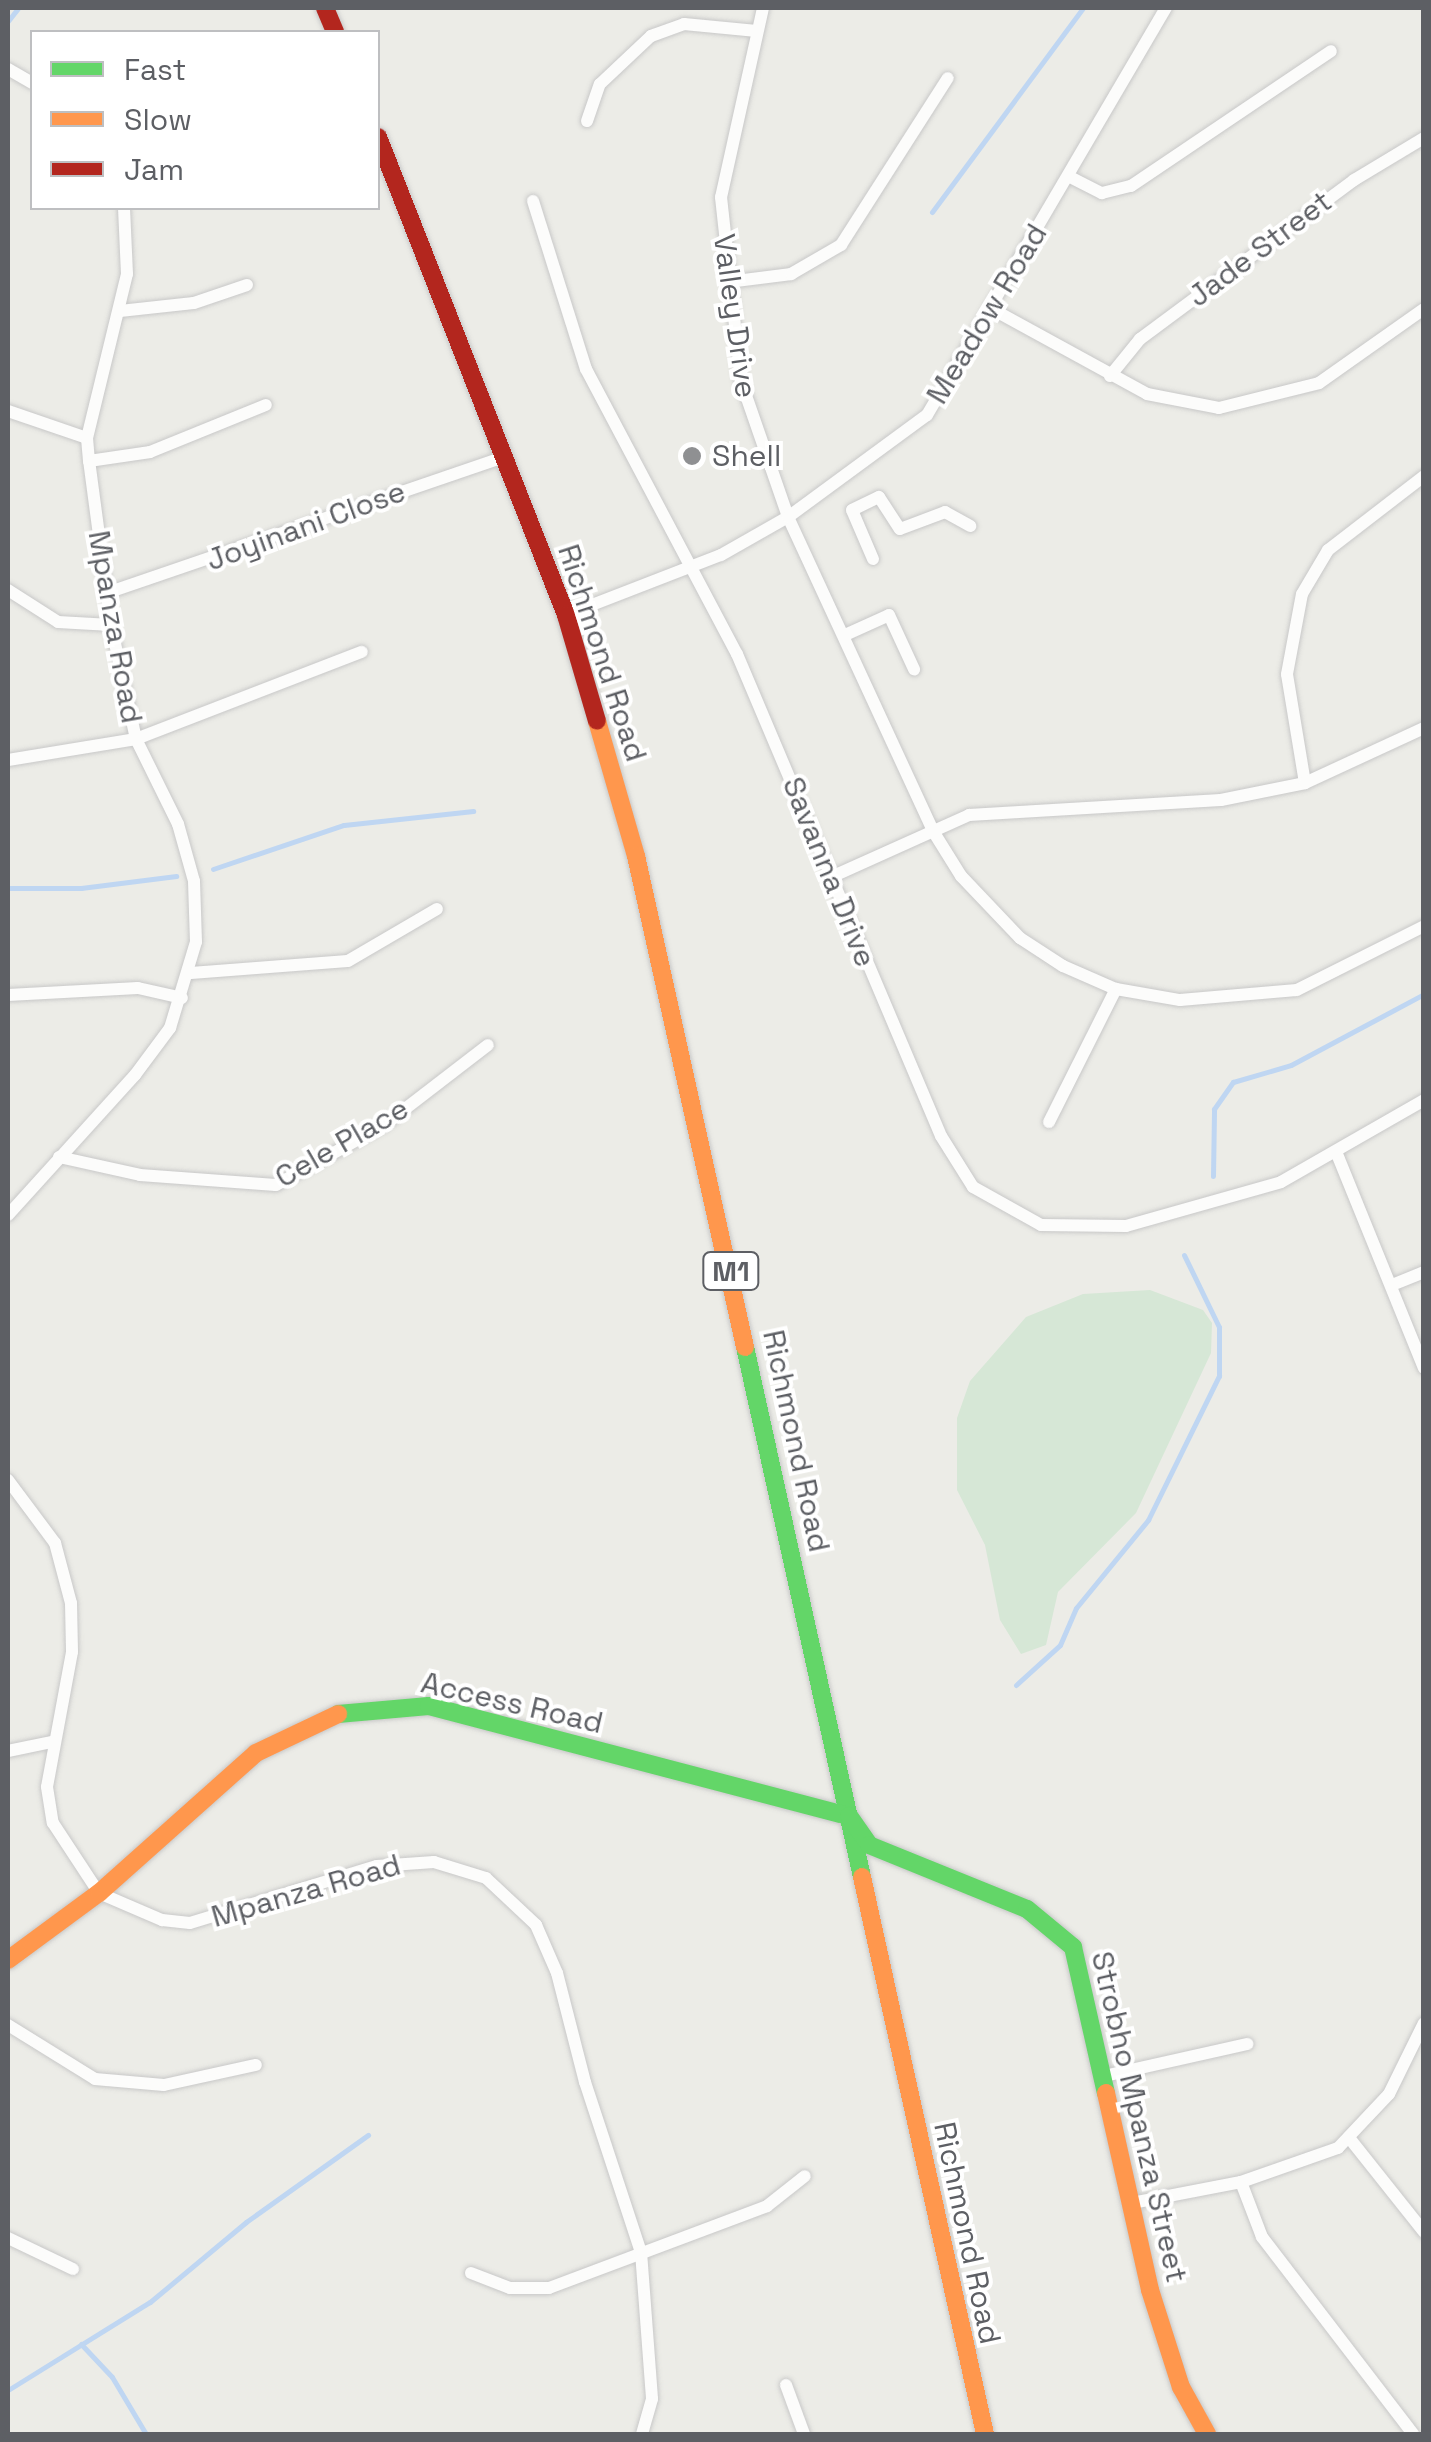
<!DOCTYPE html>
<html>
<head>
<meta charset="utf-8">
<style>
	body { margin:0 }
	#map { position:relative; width:1431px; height:2442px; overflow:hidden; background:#ecece7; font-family:"Space Grotesk",sans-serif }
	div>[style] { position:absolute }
	.green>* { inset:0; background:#d6e7d6 }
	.stream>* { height:5px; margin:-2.5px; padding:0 2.5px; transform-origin:2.5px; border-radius:2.5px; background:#bfd6f2 }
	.roads { filter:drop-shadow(0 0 2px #c8c8c8) drop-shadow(0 0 2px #c8c8c8) }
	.street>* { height:12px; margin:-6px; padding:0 6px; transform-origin:6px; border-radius:6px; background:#fcfcfb }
	.fast>* { height:18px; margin:-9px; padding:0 9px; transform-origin:9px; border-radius:9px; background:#63d668 }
	.slow>* { height:18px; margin:-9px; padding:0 9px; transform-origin:9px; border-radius:9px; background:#ff974d }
	.jam>* { height:18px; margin:-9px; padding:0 9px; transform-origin:9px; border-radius:9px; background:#b3261e }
	.dots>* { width:28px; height:28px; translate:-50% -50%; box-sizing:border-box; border:5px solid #fff; border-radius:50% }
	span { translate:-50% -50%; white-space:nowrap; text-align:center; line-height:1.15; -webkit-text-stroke:8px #fff; paint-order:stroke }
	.shield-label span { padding:2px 8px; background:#fff; border:2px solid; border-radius:8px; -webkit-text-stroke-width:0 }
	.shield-label { font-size:28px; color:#5d5f64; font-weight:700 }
	.street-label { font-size:30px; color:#5d5f64 }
	.poi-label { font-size:30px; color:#5d5f64 }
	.left { translate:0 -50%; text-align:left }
	.frame { position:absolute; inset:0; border:10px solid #5d5f64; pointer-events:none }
	.legend { position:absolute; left:30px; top:30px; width:350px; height:180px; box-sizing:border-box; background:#fff; border:2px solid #bebfc1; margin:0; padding:12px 18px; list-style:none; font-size:30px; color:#5d5f64 }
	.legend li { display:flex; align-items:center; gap:20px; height:50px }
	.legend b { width:50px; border:2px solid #bebfc1 }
</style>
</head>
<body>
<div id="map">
	<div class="green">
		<div style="clip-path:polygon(1150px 1290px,1203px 1310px,1212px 1323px,1211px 1353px,1136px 1513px,1058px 1592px,1046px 1645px,1021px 1654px,1000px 1620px,985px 1545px,957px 1490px,957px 1418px,970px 1381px,1026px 1317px,1083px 1294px)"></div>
	</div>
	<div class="stream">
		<div style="left:8px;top:21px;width:16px;rotate:-52deg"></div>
		<div style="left:932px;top:212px;width:254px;rotate:-53.5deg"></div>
		<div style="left:213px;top:869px;width:138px;rotate:-18.6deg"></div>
		<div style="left:344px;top:825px;width:130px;rotate:-6.2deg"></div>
		<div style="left:8px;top:888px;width:73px"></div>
		<div style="left:81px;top:888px;width:96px;rotate:-7.2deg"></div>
		<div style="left:1213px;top:1176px;width:67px;rotate:-89.1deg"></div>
		<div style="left:1214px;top:1109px;width:33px;rotate:-55deg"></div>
		<div style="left:1233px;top:1082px;width:60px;rotate:-16.3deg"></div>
		<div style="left:1291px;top:1065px;width:151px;rotate:-28.1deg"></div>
		<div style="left:1016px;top:1685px;width:59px;rotate:-42.3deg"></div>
		<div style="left:1060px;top:1645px;width:40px;rotate:-66.6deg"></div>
		<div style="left:1076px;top:1608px;width:114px;rotate:-50.7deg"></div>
		<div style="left:1148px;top:1520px;width:161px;rotate:-63.8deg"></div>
		<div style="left:1219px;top:1376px;width:49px;rotate:-90deg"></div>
		<div style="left:1219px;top:1327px;width:80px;rotate:-115.9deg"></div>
		<div style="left:81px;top:2344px;width:45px;rotate:46.8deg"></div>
		<div style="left:112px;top:2377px;width:66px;rotate:59.2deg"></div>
		<div style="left:8px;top:2390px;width:167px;rotate:-31.8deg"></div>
		<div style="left:150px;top:2302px;width:125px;rotate:-39.8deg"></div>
		<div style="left:246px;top:2222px;width:150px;rotate:-35.5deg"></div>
	</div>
	<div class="roads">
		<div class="street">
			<div style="left:763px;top:8px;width:194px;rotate:102.5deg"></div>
			<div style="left:721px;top:197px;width:185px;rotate:83.8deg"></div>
			<div style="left:741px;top:381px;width:144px;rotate:70.9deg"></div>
			<div style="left:788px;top:517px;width:346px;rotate:65.2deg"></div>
			<div style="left:933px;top:831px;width:53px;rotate:58.1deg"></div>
			<div style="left:961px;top:876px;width:86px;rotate:46.4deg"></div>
			<div style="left:1020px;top:938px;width:51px;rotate:33.1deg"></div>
			<div style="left:1063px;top:966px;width:58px;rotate:23.5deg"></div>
			<div style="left:1116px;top:989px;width:65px;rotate:9.8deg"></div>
			<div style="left:1180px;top:1000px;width:117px;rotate:-4.9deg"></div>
			<div style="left:1297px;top:990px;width:142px;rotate:-26.7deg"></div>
			<div style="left:8px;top:69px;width:28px;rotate:30deg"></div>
			<div style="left:587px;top:121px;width:39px;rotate:-71deg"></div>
			<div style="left:600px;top:84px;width:70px;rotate:-43.3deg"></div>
			<div style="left:651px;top:36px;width:35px;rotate:-20deg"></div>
			<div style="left:684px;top:24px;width:73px;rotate:5.5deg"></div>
			<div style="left:1068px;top:176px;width:38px;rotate:27deg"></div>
			<div style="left:1102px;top:193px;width:30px;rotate:-14deg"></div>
			<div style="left:1131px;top:186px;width:241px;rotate:-34deg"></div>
			<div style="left:533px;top:201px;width:176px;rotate:72.5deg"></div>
			<div style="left:586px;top:369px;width:323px;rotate:62.1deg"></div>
			<div style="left:737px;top:654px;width:523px;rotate:67.06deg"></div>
			<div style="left:941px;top:1136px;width:60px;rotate:57.9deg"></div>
			<div style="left:973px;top:1187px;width:78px;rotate:29.2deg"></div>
			<div style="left:1041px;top:1225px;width:85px;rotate:0.7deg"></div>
			<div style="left:1126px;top:1226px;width:161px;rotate:-15.8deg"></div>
			<div style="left:1281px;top:1182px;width:165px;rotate:-29.8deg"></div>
			<div style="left:728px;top:282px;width:64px;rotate:-7.2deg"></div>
			<div style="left:791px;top:274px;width:58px;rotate:-30.1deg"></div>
			<div style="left:841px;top:245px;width:198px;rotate:-57.4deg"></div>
			<div style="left:992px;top:309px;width:177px;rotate:28.7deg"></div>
			<div style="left:1147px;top:394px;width:73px;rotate:11deg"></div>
			<div style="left:1219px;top:408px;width:103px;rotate:-14deg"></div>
			<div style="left:1319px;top:383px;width:128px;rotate:-35.2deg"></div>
			<div style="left:120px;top:311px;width:74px;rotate:-6.2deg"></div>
			<div style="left:194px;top:303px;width:56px;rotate:-18.8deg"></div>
			<div style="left:1110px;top:376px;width:48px;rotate:-51deg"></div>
			<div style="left:1140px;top:339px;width:267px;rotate:-36.6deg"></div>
			<div style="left:1354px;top:180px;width:82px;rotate:-31deg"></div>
			<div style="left:8px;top:411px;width:83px;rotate:18.9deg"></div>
			<div style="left:89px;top:461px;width:62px;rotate:-8.4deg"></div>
			<div style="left:150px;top:452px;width:125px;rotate:-22.1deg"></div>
			<div style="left:873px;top:559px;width:53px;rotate:-113.2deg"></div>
			<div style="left:852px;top:510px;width:30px;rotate:-26deg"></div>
			<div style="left:879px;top:497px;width:38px;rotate:57deg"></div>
			<div style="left:900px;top:529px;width:48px;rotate:-20.7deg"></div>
			<div style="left:945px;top:512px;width:29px;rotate:29deg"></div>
			<div style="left:8px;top:590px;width:59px;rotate:32.6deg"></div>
			<div style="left:58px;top:622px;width:53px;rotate:3.2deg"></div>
			<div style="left:107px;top:593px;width:421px;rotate:-18.9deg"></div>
			<div style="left:566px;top:615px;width:166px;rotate:-21.2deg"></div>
			<div style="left:721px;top:555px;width:77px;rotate:-29.6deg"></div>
			<div style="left:788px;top:517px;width:172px;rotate:-36.3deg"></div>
			<div style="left:927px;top:415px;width:472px;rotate:-59.6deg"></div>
			<div style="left:845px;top:635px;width:48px;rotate:-24.4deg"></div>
			<div style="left:889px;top:615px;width:60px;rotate:65.2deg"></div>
			<div style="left:8px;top:760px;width:130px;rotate:-9.3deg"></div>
			<div style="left:136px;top:739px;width:242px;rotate:-21.1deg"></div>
			<div style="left:1305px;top:783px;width:110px;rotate:-99.4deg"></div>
			<div style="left:1287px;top:674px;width:81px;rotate:-79.4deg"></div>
			<div style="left:1302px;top:594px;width:51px;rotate:-59.4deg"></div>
			<div style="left:1328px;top:550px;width:121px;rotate:-37.6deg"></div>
			<div style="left:829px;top:878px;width:154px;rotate:-24.2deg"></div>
			<div style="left:969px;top:815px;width:252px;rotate:-3.4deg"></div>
			<div style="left:1221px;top:800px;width:86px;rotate:-11.4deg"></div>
			<div style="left:1305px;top:783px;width:131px;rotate:-24.8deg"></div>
			<div style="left:191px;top:973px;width:157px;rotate:-4.4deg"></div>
			<div style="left:348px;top:961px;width:103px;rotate:-30.3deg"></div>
			<div style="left:8px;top:995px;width:130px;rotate:-3.1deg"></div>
			<div style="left:138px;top:988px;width:45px;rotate:12.8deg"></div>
			<div style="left:1049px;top:1122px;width:149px;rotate:-63.3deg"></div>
			<div style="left:1337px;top:1154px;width:231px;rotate:67.9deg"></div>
			<div style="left:59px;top:1157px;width:83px;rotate:12.5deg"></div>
			<div style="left:140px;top:1175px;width:136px;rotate:4.2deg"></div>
			<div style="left:276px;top:1185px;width:124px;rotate:-29.1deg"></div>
			<div style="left:384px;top:1125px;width:131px;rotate:-37.6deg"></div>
			<div style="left:8px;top:1215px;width:189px;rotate:-47.8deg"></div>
			<div style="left:135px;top:1075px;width:59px;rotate:-53.3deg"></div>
			<div style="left:170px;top:1028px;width:90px;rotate:-73.2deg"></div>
			<div style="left:196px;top:942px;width:61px;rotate:-91.9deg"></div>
			<div style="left:194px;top:881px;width:59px;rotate:-105.7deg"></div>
			<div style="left:178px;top:824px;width:95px;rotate:-116.3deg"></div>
			<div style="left:136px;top:739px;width:117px;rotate:-102.4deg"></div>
			<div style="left:111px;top:625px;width:165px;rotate:-97.6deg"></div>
			<div style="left:89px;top:461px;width:23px;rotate:-95deg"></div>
			<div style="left:87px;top:438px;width:169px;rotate:-76.3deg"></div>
			<div style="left:127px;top:274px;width:66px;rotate:-92.6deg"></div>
			<div style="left:1392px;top:1285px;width:35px;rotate:-22deg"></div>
			<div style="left:8px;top:1480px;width:79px;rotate:53.3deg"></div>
			<div style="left:55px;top:1543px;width:62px;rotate:75.1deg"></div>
			<div style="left:71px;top:1603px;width:49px;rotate:88.8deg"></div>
			<div style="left:72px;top:1652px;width:137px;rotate:100.5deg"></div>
			<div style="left:47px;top:1787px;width:36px;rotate:81deg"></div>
			<div style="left:53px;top:1823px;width:84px;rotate:56.7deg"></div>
			<div style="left:99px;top:1893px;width:69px;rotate:23.2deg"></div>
			<div style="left:162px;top:1920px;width:28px;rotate:6deg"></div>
			<div style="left:190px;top:1923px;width:195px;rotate:-17deg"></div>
			<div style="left:377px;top:1866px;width:57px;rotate:-4deg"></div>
			<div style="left:434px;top:1862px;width:54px;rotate:17.1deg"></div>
			<div style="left:486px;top:1878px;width:69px;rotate:43.2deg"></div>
			<div style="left:536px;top:1925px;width:52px;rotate:66.4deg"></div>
			<div style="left:557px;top:1973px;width:113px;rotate:75.6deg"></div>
			<div style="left:585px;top:2082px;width:179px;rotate:71.8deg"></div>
			<div style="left:641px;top:2252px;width:147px;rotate:85.7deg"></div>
			<div style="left:652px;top:2399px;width:36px;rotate:106deg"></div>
			<div style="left:8px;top:1751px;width:45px;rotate:-11.6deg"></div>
			<div style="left:8px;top:2025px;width:102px;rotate:31.8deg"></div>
			<div style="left:95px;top:2079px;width:69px;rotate:5deg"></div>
			<div style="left:164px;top:2085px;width:94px;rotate:-12.3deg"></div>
			<div style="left:1104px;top:2076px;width:147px;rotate:-12.6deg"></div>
			<div style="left:1350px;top:2139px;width:119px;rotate:51.5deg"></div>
			<div style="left:1241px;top:2182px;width:59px;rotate:69.1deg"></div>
			<div style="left:1262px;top:2237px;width:248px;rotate:52.5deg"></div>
			<div style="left:1132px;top:2203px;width:111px;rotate:-10.9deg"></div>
			<div style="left:1241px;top:2182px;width:103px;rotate:-19.3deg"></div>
			<div style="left:1338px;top:2148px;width:74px;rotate:-46.6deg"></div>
			<div style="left:1389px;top:2094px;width:79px;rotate:-63.8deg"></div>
			<div style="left:8px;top:2238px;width:72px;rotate:25.5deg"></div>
			<div style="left:471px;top:2273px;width:42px;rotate:21deg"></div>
			<div style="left:510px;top:2288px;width:39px"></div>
			<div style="left:549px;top:2288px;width:233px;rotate:-20.6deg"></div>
			<div style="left:767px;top:2206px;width:48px;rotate:-38.3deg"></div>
			<div style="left:786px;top:2385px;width:52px;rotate:69.8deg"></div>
		</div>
		<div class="fast">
			<div style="left:745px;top:1347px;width:543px;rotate:77.55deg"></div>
			<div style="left:338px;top:1714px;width:91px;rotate:-5deg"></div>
			<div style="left:429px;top:1706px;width:434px;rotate:14.7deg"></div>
			<div style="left:849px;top:1816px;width:35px;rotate:55deg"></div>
			<div style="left:869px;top:1845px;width:170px;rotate:22.1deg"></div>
			<div style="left:1027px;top:1909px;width:60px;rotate:39.6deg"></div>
			<div style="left:1073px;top:1947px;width:150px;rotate:77.3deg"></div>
		</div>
		<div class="slow">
			<div style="left:597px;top:721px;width:141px;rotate:73.9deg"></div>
			<div style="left:636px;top:856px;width:503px;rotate:77.48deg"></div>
			<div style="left:862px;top:1877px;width:570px;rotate:77.55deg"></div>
			<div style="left:8px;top:1960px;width:113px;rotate:-36.4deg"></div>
			<div style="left:99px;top:1893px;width:210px;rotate:-41.7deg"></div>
			<div style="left:256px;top:1753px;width:91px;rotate:-25.4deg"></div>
			<div style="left:1106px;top:2093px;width:202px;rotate:77.4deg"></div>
			<div style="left:1150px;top:2290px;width:102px;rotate:72.3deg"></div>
			<div style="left:1181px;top:2387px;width:54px;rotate:61deg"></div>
		</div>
		<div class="jam">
			<div style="left:325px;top:8px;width:26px;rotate:67deg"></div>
			<div style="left:378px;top:137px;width:514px;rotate:68.53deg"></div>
			<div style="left:566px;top:615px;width:110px;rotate:73.7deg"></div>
		</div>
	</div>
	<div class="dots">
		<div style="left:692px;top:456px;background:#8f9092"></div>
	</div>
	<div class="shield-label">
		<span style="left:731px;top:1271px">M1</span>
	</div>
	<div class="street-label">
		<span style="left:1260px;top:249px;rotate:-37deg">Jade Street</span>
		<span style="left:987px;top:314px;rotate:-59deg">Meadow Road</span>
		<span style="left:735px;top:316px;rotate:82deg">Valley Drive</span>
		<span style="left:306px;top:526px;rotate:-20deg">Joyinani Close</span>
		<span style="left:115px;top:627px;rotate:80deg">Mpanza Road</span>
		<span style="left:602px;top:653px;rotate:72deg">Richmond Road</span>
		<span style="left:829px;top:872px;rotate:68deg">Savanna Drive</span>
		<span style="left:342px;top:1143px;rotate:-30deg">Cele Place</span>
		<span style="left:796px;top:1441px;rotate:78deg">Richmond Road</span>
		<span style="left:512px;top:1703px;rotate:13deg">Access Road</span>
		<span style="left:306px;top:1891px;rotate:-16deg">Mpanza Road</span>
		<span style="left:1139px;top:2117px;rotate:77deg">Strobho Mpanza Street</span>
		<span style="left:967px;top:2233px;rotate:78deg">Richmond Road</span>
	</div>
	<div class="poi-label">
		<span class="left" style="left:712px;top:456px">Shell</span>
	</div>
	<div class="frame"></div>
	<ul class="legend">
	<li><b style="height:12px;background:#63d668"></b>Fast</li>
	<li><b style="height:12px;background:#ff974d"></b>Slow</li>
	<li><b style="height:12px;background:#b3261e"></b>Jam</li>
	</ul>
</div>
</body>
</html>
